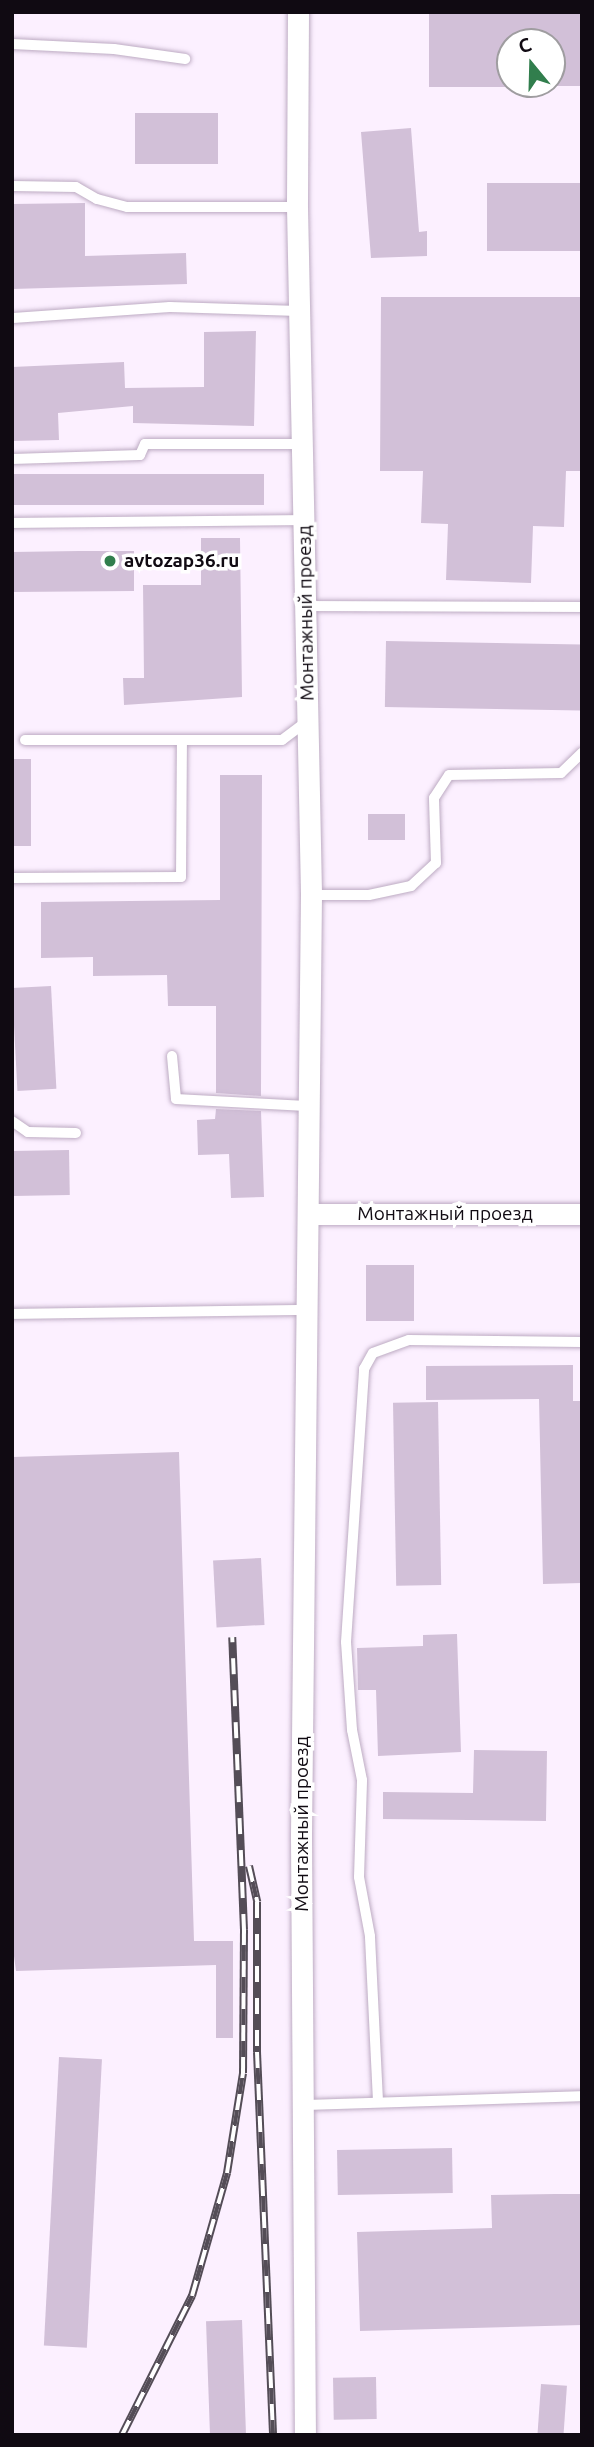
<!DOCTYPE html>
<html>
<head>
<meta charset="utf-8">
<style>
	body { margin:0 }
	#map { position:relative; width:594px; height:2447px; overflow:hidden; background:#fcf0ff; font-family:Ubuntu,sans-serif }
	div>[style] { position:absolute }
	.building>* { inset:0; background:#d2c0d8; transform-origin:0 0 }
	.roads { filter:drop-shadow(0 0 2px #bdabc3) drop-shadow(0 0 2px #bdabc3) }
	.lane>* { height:10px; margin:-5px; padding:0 5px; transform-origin:5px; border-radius:5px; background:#fff }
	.street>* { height:21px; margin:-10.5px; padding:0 10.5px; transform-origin:10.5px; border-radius:10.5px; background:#fff }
	.rail>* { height:8px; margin-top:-4px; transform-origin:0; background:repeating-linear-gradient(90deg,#fff 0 16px,#544d57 0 32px); box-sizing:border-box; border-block:2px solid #544d57 }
	.dots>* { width:19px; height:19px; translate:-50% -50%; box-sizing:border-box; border:4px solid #fff; border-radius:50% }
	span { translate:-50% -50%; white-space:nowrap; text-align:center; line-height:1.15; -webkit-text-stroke:7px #fff; paint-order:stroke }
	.poi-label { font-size:19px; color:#100a12; font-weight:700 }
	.left { translate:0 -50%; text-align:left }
	.street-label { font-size:19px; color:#100a12 }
	.frame { position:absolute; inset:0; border:14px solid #100a12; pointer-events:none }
	.north { position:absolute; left:496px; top:28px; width:70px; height:70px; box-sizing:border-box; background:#fff; border:2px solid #9f9da0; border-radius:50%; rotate:341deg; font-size:19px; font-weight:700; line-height:28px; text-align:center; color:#100a12 }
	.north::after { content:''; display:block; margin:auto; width:24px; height:32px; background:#317e4d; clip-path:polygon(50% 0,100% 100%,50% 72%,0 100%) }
</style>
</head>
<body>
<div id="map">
	<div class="building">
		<div style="clip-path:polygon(429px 12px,582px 12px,582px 86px,552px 86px,552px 42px,510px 42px,510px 87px,429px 87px)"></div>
		<div style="left:135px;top:113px;width:83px;height:51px"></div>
		<div style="clip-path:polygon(411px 128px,419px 232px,427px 231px,427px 256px,371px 258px,361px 132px)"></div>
		<div style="left:582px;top:183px;width:68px;height:95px;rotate:90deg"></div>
		<div style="clip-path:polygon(85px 203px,85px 256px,186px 253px,187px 284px,12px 289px,12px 204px)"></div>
		<div style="clip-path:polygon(381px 297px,582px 297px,582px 471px,566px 471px,564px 527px,533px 526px,531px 583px,446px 580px,448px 524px,421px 523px,423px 471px,380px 471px)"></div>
		<div style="clip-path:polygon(256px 331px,254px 426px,133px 423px,133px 406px,58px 413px,59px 440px,12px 441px,12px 367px,124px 362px,125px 388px,204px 387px,204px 332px)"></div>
		<div style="left:264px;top:474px;width:31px;height:252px;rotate:90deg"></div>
		<div style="clip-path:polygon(201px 538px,240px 538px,242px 697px,124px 705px,123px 678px,144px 678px,143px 585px,201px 585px)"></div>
		<div style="clip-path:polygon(79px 551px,134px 551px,134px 591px,12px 592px,12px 552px)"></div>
		<div style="left:386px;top:641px;width:196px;height:66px;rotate:1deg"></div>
		<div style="left:12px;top:759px;width:19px;height:87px"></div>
		<div style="clip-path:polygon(220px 775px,262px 775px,261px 1096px,216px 1093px,216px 1006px,168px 1006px,167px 975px,93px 976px,93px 957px,41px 958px,41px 902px,220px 900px)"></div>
		<div style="left:368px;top:814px;width:37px;height:26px"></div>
		<div style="left:51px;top:986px;width:103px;height:39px;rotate:87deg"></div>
		<div style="clip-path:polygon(216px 1109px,261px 1111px,264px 1197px,231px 1198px,229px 1154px,198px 1155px,197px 1120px,215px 1119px)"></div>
		<div style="left:69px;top:1150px;width:45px;height:57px;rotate:89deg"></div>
		<div style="left:366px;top:1265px;width:48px;height:56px"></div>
		<div style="clip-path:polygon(573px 1365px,573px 1401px,582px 1401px,582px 1583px,543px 1584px,539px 1399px,426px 1400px,426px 1366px)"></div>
		<div style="left:438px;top:1402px;width:183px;height:45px;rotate:89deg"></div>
		<div style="clip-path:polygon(179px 1452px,194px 1941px,233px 1941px,233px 2038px,216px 2038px,216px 1965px,16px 1971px,12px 1941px,12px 1457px)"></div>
		<div style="left:261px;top:1558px;width:67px;height:48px;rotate:87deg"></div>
		<div style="clip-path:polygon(457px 1634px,461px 1752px,378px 1756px,376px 1690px,358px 1690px,357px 1648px,423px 1646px,423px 1635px)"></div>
		<div style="clip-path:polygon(474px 1750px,547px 1751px,546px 1821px,383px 1819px,383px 1792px,473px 1793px)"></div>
		<div style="left:59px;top:2057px;width:43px;height:289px;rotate:3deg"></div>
		<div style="left:452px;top:2148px;width:45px;height:115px;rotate:89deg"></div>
		<div style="clip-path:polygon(555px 2194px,582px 2194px,582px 2325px,360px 2331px,357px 2232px,492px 2228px,491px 2195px)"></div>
		<div style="left:242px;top:2320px;width:115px;height:36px;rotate:88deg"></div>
		<div style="left:376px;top:2377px;width:42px;height:43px;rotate:89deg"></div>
		<div style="left:541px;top:2384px;width:26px;height:51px;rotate:4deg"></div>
	</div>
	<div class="roads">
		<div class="lane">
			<div style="left:12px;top:44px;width:102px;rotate:2.8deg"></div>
			<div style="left:114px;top:49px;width:72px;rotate:8deg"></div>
			<div style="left:12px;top:186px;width:64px;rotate:0.9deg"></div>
			<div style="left:76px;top:187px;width:24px;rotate:30deg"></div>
			<div style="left:97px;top:199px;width:31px;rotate:15deg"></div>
			<div style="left:127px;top:207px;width:170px"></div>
			<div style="left:13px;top:318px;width:157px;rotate:-4deg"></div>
			<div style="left:170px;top:307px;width:129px;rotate:1.8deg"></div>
			<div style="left:12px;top:459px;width:128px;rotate:-1.8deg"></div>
			<div style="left:140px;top:455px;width:12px;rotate:-66deg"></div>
			<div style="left:145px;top:444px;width:157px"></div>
			<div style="left:12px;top:523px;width:292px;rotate:-0.6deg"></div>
			<div style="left:306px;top:606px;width:276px;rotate:0.2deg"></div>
			<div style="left:25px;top:740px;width:257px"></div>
			<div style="left:282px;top:740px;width:30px;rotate:-37deg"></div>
			<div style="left:12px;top:878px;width:169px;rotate:-0.3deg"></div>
			<div style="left:181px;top:877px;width:137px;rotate:-89.6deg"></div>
			<div style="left:311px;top:895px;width:58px"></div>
			<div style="left:369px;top:895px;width:43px;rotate:-12.1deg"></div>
			<div style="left:411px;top:886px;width:34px;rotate:-43deg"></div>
			<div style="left:436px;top:863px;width:65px;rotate:-91.8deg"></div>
			<div style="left:434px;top:798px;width:27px;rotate:-57deg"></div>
			<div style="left:449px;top:775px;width:112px;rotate:-1deg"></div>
			<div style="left:561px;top:773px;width:29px;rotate:-44deg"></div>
			<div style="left:172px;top:1056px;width:43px;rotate:84.7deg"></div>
			<div style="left:176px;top:1099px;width:130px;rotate:3.1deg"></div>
			<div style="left:12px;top:1121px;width:19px;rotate:35deg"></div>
			<div style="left:28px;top:1132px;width:48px;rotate:1.2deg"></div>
			<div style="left:12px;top:1314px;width:298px;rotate:-0.8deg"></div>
			<div style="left:378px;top:2101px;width:165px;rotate:-92.8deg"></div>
			<div style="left:370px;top:1936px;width:60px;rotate:-100.6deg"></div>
			<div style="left:359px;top:1877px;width:97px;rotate:-88.2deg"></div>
			<div style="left:362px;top:1780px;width:51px;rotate:-101.3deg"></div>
			<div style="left:352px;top:1730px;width:88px;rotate:-93.9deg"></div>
			<div style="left:346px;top:1642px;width:274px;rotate:-86.2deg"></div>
			<div style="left:364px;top:1369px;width:18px;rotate:-61deg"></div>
			<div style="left:373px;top:1353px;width:38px;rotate:-20deg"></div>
			<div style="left:409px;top:1340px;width:173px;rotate:0.7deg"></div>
			<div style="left:303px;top:2105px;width:279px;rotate:-1.8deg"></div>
		</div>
		<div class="street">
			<div style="left:298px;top:12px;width:195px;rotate:90.3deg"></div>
			<div style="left:297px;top:207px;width:688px;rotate:88.83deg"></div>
			<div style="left:311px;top:895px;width:943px;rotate:90.61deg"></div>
			<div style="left:301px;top:1838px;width:597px;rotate:89.62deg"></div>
			<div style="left:309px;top:1214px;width:273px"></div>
		</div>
	</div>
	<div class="rail">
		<div style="left:249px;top:1866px;width:37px;rotate:77deg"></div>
		<div style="left:257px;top:1902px;width:150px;rotate:90deg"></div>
		<div style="left:257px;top:2052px;width:383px;rotate:87.6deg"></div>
		<div style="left:122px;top:2435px;width:156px;rotate:-63.3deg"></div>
		<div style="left:192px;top:2296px;width:128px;rotate:-74.1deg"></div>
		<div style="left:227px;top:2173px;width:101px;rotate:-80.9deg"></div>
		<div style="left:243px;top:2073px;width:143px;rotate:-89.6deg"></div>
		<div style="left:244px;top:1930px;width:293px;rotate:-92.3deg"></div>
	</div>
	<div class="dots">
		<div style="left:110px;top:561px;background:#317e4d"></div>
	</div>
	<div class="poi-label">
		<span class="left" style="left:124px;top:561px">avtozap36.ru</span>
	</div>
	<div class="street-label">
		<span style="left:306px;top:613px;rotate:-91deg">Монтажный проезд</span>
		<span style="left:445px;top:1214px">Монтажный проезд</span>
		<span style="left:302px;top:1824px;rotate:-90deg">Монтажный проезд</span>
	</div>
	<div class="frame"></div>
	<div class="north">С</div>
</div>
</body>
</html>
